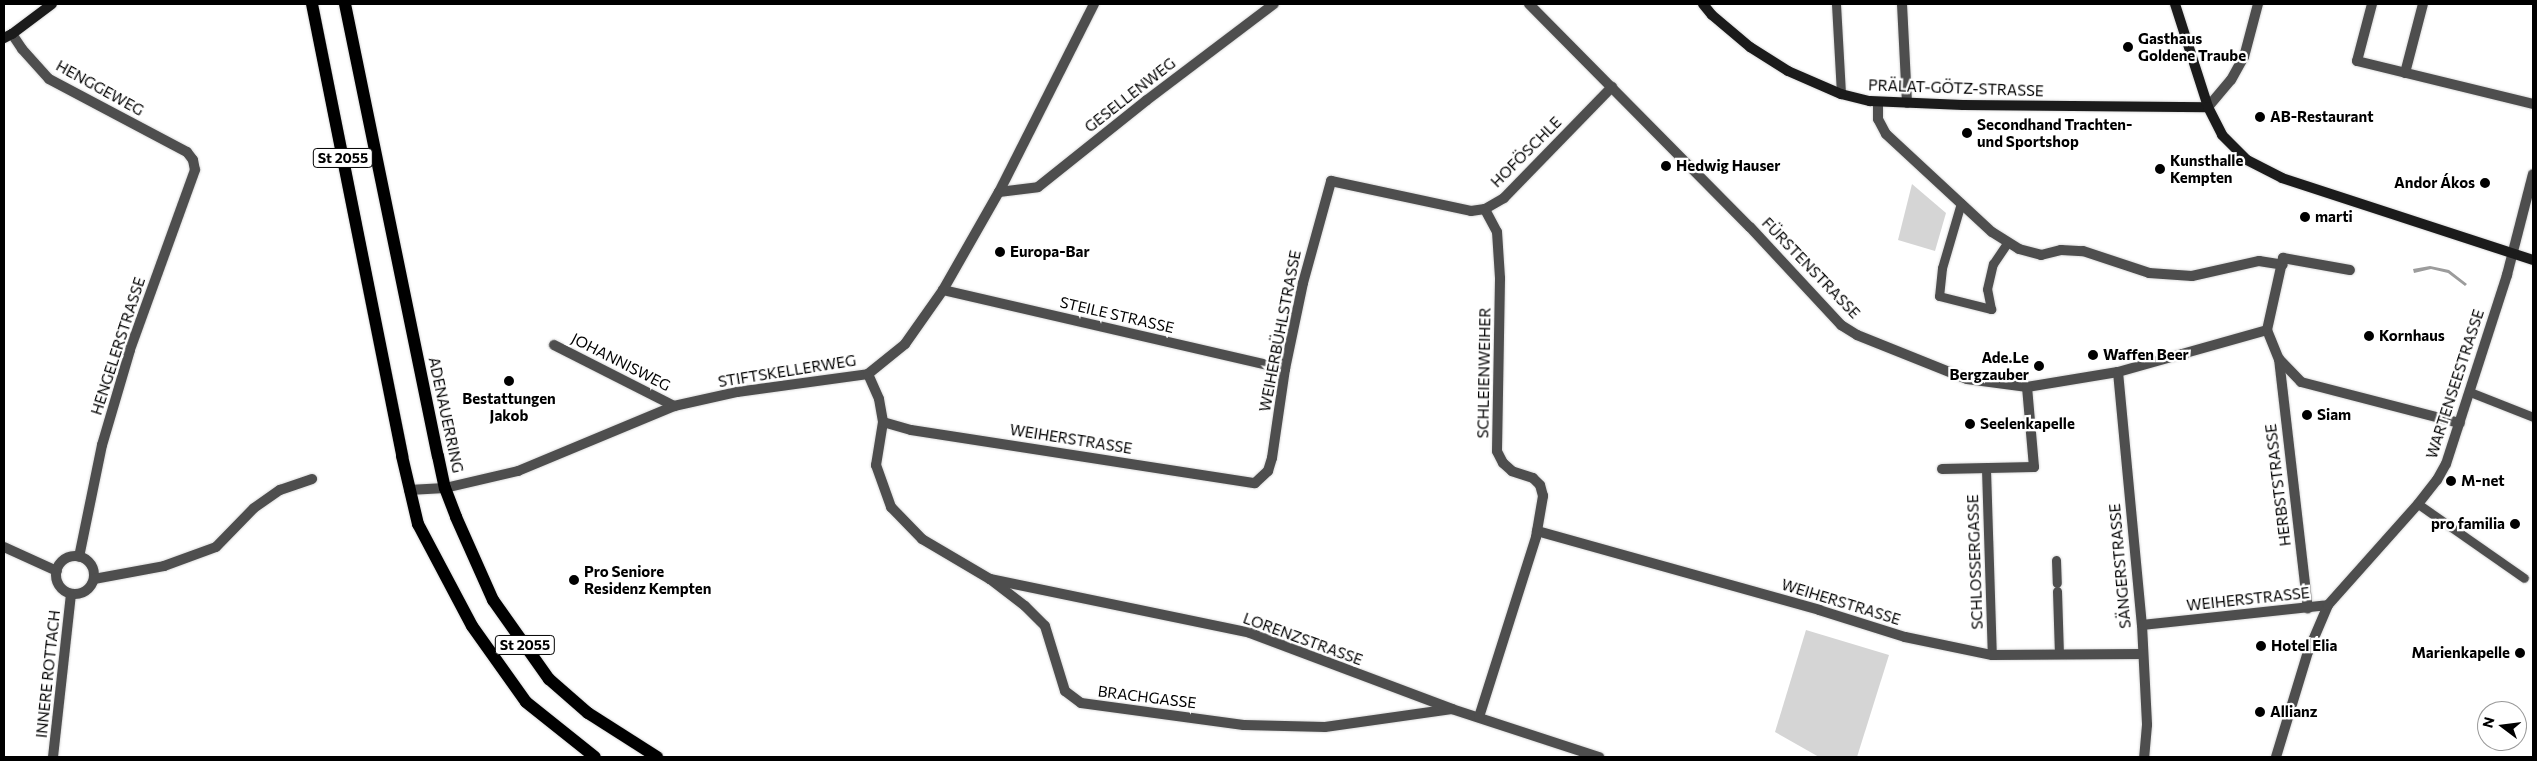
<!DOCTYPE html>
<html>
<head>
<meta charset="utf-8">
<style>
	body { margin:0 }
	#map { position:relative; width:2537px; height:761px; overflow:hidden; background:#fff; font-family:Commissioner,sans-serif }
	div>[style] { position:absolute }
	.green>* { inset:0; background:#d5d5d5 }
	.water>* { inset:0; background:#9c9c9c }
	.roads { filter:drop-shadow(0 0 1px #dbdbdb) drop-shadow(0 0 1px #dbdbdb) }
	.lane>* { height:9px; margin:-4.5px; padding:0 4.5px; transform-origin:4.5px; border-radius:4.5px; background:#4e4e4e }
	.street>* { height:10px; margin:-5px; padding:0 5px; transform-origin:5px; border-radius:5px; background:#4e4e4e }
	.street>.ring { margin:-5px; padding:0; box-sizing:content-box; background:none; border:10px solid #4e4e4e; border-radius:50% }
	.secondary>* { height:10px; margin:-5px; padding:0 5px; transform-origin:5px; border-radius:5px; background:#1b1b1b }
	.primary>* { height:12px; margin:-6px; padding:0 6px; transform-origin:6px; border-radius:6px; background:#000 }
	.dots>* { width:14px; height:14px; translate:-50% -50%; box-sizing:border-box; border:2px solid #fff; border-radius:50% }
	span { translate:-50% -50%; white-space:nowrap; text-align:center; line-height:1.15; -webkit-text-stroke:4.5px #fff; paint-order:stroke }
	.shield-label span { padding:1px 4px; background:#fff; border:1px solid; border-radius:4px; -webkit-text-stroke-width:0 }
	.shield-label { font-size:14px; color:#000; font-weight:700 }
	.poi-label { font-size:15px; color:#000; font-weight:700 }
	.left { translate:0 -50%; text-align:left }
	.right { translate:-100% -50%; text-align:right }
	.street-label { font-size:15px; color:#000 }
	.frame { position:absolute; inset:0; border:5px solid #000; pointer-events:none }
	.north { position:absolute; left:2477px; top:701px; width:50px; height:50px; box-sizing:border-box; background:#fff; border:1px solid #999; border-radius:50%; rotate:285deg; font-size:14px; font-weight:700; line-height:20px; text-align:center; color:#000 }
	.north::after { content:''; display:block; margin:auto; width:18px; height:22px; background:#000; clip-path:polygon(50% 0,100% 100%,50% 72%,0 100%) }
</style>
</head>
<body>
<div id="map">
	<div class="green">
		<div style="clip-path:polygon(1912px 184px,1946px 213px,1935px 251px,1898px 240px)"></div>
		<div style="clip-path:polygon(1806px 630px,1889px 655px,1857px 757px,1819px 757px,1775px 732px)"></div>
	</div>
	<div class="water">
		<div style="clip-path:polygon(2430px 266px,2449px 270px,2467px 284px,2465px 286px,2448px 273px,2431px 269px,2414px 273px,2413px 269px)"></div>
	</div>
	<div class="roads">
		<div class="lane">
			<div style="left:1836px;top:4px;width:90px;rotate:86.8deg"></div>
			<div style="left:1961px;top:203px;width:68px;rotate:106.3deg"></div>
			<div style="left:1942px;top:268px;width:28px;rotate:96deg"></div>
			<div style="left:1939px;top:296px;width:54px;rotate:14deg"></div>
			<div style="left:1991px;top:309px;width:20px;rotate:-101deg"></div>
			<div style="left:1987px;top:289px;width:26px;rotate:-77deg"></div>
			<div style="left:1993px;top:264px;width:25px;rotate:-56deg"></div>
			<div style="left:2470px;top:392px;width:68px;rotate:21.6deg"></div>
			<div style="left:1986px;top:469px;width:186px;rotate:88.2deg"></div>
			<div style="left:2418px;top:504px;width:129px;rotate:34.9deg"></div>
			<div style="left:2056px;top:560px;width:23px;rotate:88deg"></div>
			<div style="left:2057px;top:591px;width:63px;rotate:88.2deg"></div>
		</div>
		<div class="street">
			<div style="left:1529px;top:4px;width:314px;rotate:45.3deg"></div>
			<div style="left:1750px;top:227px;width:134px;rotate:47.1deg"></div>
			<div style="left:1841px;top:325px;width:19px;rotate:32deg"></div>
			<div style="left:1857px;top:335px;width:118px;rotate:21.8deg"></div>
			<div style="left:1967px;top:379px;width:61px;rotate:7.6deg"></div>
			<div style="left:2027px;top:387px;width:92px;rotate:-9.4deg"></div>
			<div style="left:2118px;top:372px;width:155px;rotate:-15.7deg"></div>
			<div style="left:1902px;top:4px;width:99px;rotate:87.1deg"></div>
			<div style="left:2372px;top:4px;width:59px;rotate:104.7deg"></div>
			<div style="left:2357px;top:61px;width:181px;rotate:13.7deg"></div>
			<div style="left:12px;top:34px;width:18px;rotate:56deg"></div>
			<div style="left:22px;top:49px;width:40px;rotate:48deg"></div>
			<div style="left:49px;top:79px;width:156px;rotate:27.9deg"></div>
			<div style="left:187px;top:152px;width:10px;rotate:53deg"></div>
			<div style="left:193px;top:160px;width:10px;rotate:79deg"></div>
			<div style="left:195px;top:170px;width:191px;rotate:109.9deg"></div>
			<div style="left:130px;top:350px;width:99px;rotate:106.4deg"></div>
			<div style="left:102px;top:445px;width:114px;rotate:101.6deg"></div>
			<div style="left:2405px;top:73px;width:71px;rotate:-75.4deg"></div>
			<div style="left:1878px;top:102px;width:17px;rotate:90deg"></div>
			<div style="left:1878px;top:119px;width:17px;rotate:62deg"></div>
			<div style="left:1886px;top:134px;width:144px;rotate:42.8deg"></div>
			<div style="left:1992px;top:232px;width:32px;rotate:32deg"></div>
			<div style="left:2019px;top:249px;width:23px;rotate:15deg"></div>
			<div style="left:2041px;top:255px;width:21px;rotate:-14deg"></div>
			<div style="left:2061px;top:250px;width:22px;rotate:3deg"></div>
			<div style="left:2083px;top:251px;width:70px;rotate:18.4deg"></div>
			<div style="left:2149px;top:273px;width:43px;rotate:4deg"></div>
			<div style="left:2192px;top:276px;width:69px;rotate:-12.6deg"></div>
			<div style="left:2259px;top:261px;width:24px;rotate:9deg"></div>
			<div style="left:2208px;top:107px;width:35px;rotate:-50deg"></div>
			<div style="left:2231px;top:80px;width:26px;rotate:-61deg"></div>
			<div style="left:2244px;top:57px;width:55px;rotate:-75.2deg"></div>
			<div style="left:999px;top:192px;width:39px;rotate:-7deg"></div>
			<div style="left:1038px;top:187px;width:139px;rotate:-38.6deg"></div>
			<div style="left:1147px;top:100px;width:159px;rotate:-37.1deg"></div>
			<div style="left:943px;top:290px;width:351px;rotate:13deg"></div>
			<div style="left:2267px;top:330px;width:31px;rotate:68deg"></div>
			<div style="left:2279px;top:359px;width:32px;rotate:46deg"></div>
			<div style="left:2301px;top:382px;width:164px;rotate:14.5deg"></div>
			<div style="left:2267px;top:330px;width:74px;rotate:-77.5deg"></div>
			<div style="left:2283px;top:258px;width:68px;rotate:10.2deg"></div>
			<div style="left:554px;top:345px;width:135px;rotate:26.9deg"></div>
			<div style="left:2279px;top:359px;width:251px;rotate:83.4deg"></div>
			<div style="left:2118px;top:372px;width:254px;rotate:84.6deg"></div>
			<div style="left:2142px;top:625px;width:100px;rotate:87.1deg"></div>
			<div style="left:2147px;top:725px;width:32px;rotate:95deg"></div>
			<div style="left:868px;top:374px;width:27px;rotate:66deg"></div>
			<div style="left:879px;top:399px;width:23px;rotate:80deg"></div>
			<div style="left:883px;top:422px;width:44px;rotate:99.2deg"></div>
			<div style="left:876px;top:465px;width:45px;rotate:70.3deg"></div>
			<div style="left:891px;top:507px;width:45px;rotate:45.9deg"></div>
			<div style="left:922px;top:539px;width:79px;rotate:30.5deg"></div>
			<div style="left:990px;top:579px;width:44px;rotate:37.6deg"></div>
			<div style="left:1025px;top:606px;width:28px;rotate:45deg"></div>
			<div style="left:1045px;top:626px;width:68px;rotate:72.9deg"></div>
			<div style="left:1065px;top:691px;width:20px;rotate:37deg"></div>
			<div style="left:1081px;top:703px;width:164px;rotate:7.7deg"></div>
			<div style="left:1244px;top:725px;width:81px;rotate:1.4deg"></div>
			<div style="left:1325px;top:727px;width:128px;rotate:-8.1deg"></div>
			<div style="left:883px;top:422px;width:29px;rotate:16deg"></div>
			<div style="left:911px;top:430px;width:348px;rotate:8.8deg"></div>
			<div style="left:1255px;top:483px;width:18px;rotate:-43deg"></div>
			<div style="left:1268px;top:471px;width:14px;rotate:-73deg"></div>
			<div style="left:1272px;top:458px;width:90px;rotate:-81.7deg"></div>
			<div style="left:1285px;top:369px;width:88px;rotate:-78.2deg"></div>
			<div style="left:1303px;top:283px;width:106px;rotate:-74.6deg"></div>
			<div style="left:1331px;top:181px;width:143px;rotate:12.1deg"></div>
			<div style="left:1471px;top:211px;width:14px;rotate:-8deg"></div>
			<div style="left:1485px;top:209px;width:22px;rotate:-30deg"></div>
			<div style="left:1504px;top:198px;width:155px;rotate:-45.8deg"></div>
			<div style="left:1942px;top:469px;width:92px;rotate:-1.2deg"></div>
			<div style="left:2034px;top:467px;width:80px;rotate:-95deg"></div>
			<div style="left:409px;top:490px;width:36px;rotate:-3deg"></div>
			<div style="left:445px;top:488px;width:75px;rotate:-13.1deg"></div>
			<div style="left:518px;top:471px;width:169px;rotate:-22.6deg"></div>
			<div style="left:674px;top:406px;width:65px;rotate:-12.5deg"></div>
			<div style="left:737px;top:392px;width:132px;rotate:-7.8deg"></div>
			<div style="left:868px;top:374px;width:48px;rotate:-39deg"></div>
			<div style="left:905px;top:344px;width:66px;rotate:-54.9deg"></div>
			<div style="left:943px;top:290px;width:113px;rotate:-60.3deg"></div>
			<div style="left:999px;top:192px;width:211px;rotate:-63.2deg"></div>
			<div style="left:1537px;top:531px;width:293px;rotate:15.6deg"></div>
			<div style="left:1819px;top:610px;width:90px;rotate:17.4deg"></div>
			<div style="left:1905px;top:637px;width:89px;rotate:11.7deg"></div>
			<div style="left:1992px;top:655px;width:150px;rotate:-0.4deg"></div>
			<div style="left:4px;top:547px;width:58px;rotate:24.4deg"></div>
			<div class="ring" style="left:56px;top:556px;width:28px;height:28px"></div>
			<div style="left:94px;top:579px;width:71px;rotate:-10.5deg"></div>
			<div style="left:164px;top:566px;width:55px;rotate:-20.1deg"></div>
			<div style="left:216px;top:547px;width:54px;rotate:-45.7deg"></div>
			<div style="left:254px;top:508px;width:32px;rotate:-35deg"></div>
			<div style="left:280px;top:490px;width:34px;rotate:-19deg"></div>
			<div style="left:990px;top:579px;width:266px;rotate:11.7deg"></div>
			<div style="left:1250px;top:633px;width:216px;rotate:20.6deg"></div>
			<div style="left:1452px;top:709px;width:155px;rotate:18.1deg"></div>
			<div style="left:2142px;top:625px;width:187px;rotate:-6.1deg"></div>
			<div style="left:1479px;top:717px;width:189px;rotate:-72.4deg"></div>
			<div style="left:1536px;top:537px;width:42px;rotate:-80.3deg"></div>
			<div style="left:1543px;top:496px;width:11px;rotate:-105deg"></div>
			<div style="left:1540px;top:485px;width:10px;rotate:-135deg"></div>
			<div style="left:1533px;top:478px;width:22px;rotate:-162deg"></div>
			<div style="left:1512px;top:471px;width:12px;rotate:-138deg"></div>
			<div style="left:1503px;top:463px;width:13px;rotate:-117deg"></div>
			<div style="left:1497px;top:451px;width:173px;rotate:-89deg"></div>
			<div style="left:1500px;top:278px;width:46px;rotate:-93.7deg"></div>
			<div style="left:1497px;top:232px;width:26px;rotate:-118deg"></div>
			<div style="left:53px;top:757px;width:164px;rotate:-83.7deg"></div>
			<div style="left:2276px;top:757px;width:110px;rotate:-73.1deg"></div>
			<div style="left:2308px;top:652px;width:51px;rotate:-66.9deg"></div>
			<div style="left:2328px;top:605px;width:135px;rotate:-48.3deg"></div>
			<div style="left:2418px;top:504px;width:31px;rotate:-52deg"></div>
			<div style="left:2437px;top:480px;width:18px;rotate:-61deg"></div>
			<div style="left:2446px;top:464px;width:199px;rotate:-72.1deg"></div>
			<div style="left:2507px;top:275px;width:104px;rotate:-75.6deg"></div>
		</div>
		<div class="secondary">
			<div style="left:1703px;top:4px;width:14px;rotate:51deg"></div>
			<div style="left:1712px;top:15px;width:50px;rotate:40.1deg"></div>
			<div style="left:1750px;top:47px;width:45px;rotate:32.3deg"></div>
			<div style="left:1788px;top:71px;width:58px;rotate:23.5deg"></div>
			<div style="left:1841px;top:94px;width:30px;rotate:14deg"></div>
			<div style="left:1870px;top:101px;width:93px;rotate:2.5deg"></div>
			<div style="left:1963px;top:105px;width:245px;rotate:0.5deg"></div>
			<div style="left:2175px;top:4px;width:108px;rotate:72.2deg"></div>
			<div style="left:2208px;top:107px;width:31px;rotate:63deg"></div>
			<div style="left:2222px;top:135px;width:35px;rotate:45deg"></div>
			<div style="left:2247px;top:160px;width:39px;rotate:27deg"></div>
			<div style="left:2282px;top:178px;width:264px;rotate:18.1deg"></div>
			<div style="left:4px;top:38px;width:9px;rotate:-27deg"></div>
			<div style="left:12px;top:34px;width:50px;rotate:-36.9deg"></div>
		</div>
		<div class="primary">
			<div style="left:312px;top:4px;width:461px;rotate:78.7deg"></div>
			<div style="left:402px;top:456px;width:70px;rotate:76.8deg"></div>
			<div style="left:418px;top:524px;width:115px;rotate:62.1deg"></div>
			<div style="left:472px;top:626px;width:93px;rotate:54.6deg"></div>
			<div style="left:526px;top:702px;width:88px;rotate:38.6deg"></div>
			<div style="left:345px;top:4px;width:461px;rotate:78.4deg"></div>
			<div style="left:438px;top:456px;width:33px;rotate:78deg"></div>
			<div style="left:445px;top:488px;width:31px;rotate:69deg"></div>
			<div style="left:456px;top:517px;width:91px;rotate:66deg"></div>
			<div style="left:493px;top:600px;width:97px;rotate:54.7deg"></div>
			<div style="left:549px;top:679px;width:52px;rotate:41.1deg"></div>
			<div style="left:588px;top:713px;width:82px;rotate:32.5deg"></div>
		</div>
	</div>
	<div class="dots">
		<div style="left:2128px;top:47px;background:#000"></div>
		<div style="left:2260px;top:117px;background:#000"></div>
		<div style="left:1967px;top:133px;background:#000"></div>
		<div style="left:1666px;top:166px;background:#000"></div>
		<div style="left:2160px;top:169px;background:#000"></div>
		<div style="left:2485px;top:183px;background:#000"></div>
		<div style="left:2305px;top:217px;background:#000"></div>
		<div style="left:1000px;top:252px;background:#000"></div>
		<div style="left:2369px;top:336px;background:#000"></div>
		<div style="left:2093px;top:355px;background:#000"></div>
		<div style="left:2039px;top:366px;background:#000"></div>
		<div style="left:509px;top:381px;background:#000"></div>
		<div style="left:2307px;top:415px;background:#000"></div>
		<div style="left:1970px;top:424px;background:#000"></div>
		<div style="left:2451px;top:481px;background:#000"></div>
		<div style="left:2515px;top:524px;background:#000"></div>
		<div style="left:574px;top:580px;background:#000"></div>
		<div style="left:2261px;top:646px;background:#000"></div>
		<div style="left:2520px;top:653px;background:#000"></div>
		<div style="left:2260px;top:712px;background:#000"></div>
	</div>
	<div class="shield-label">
		<span style="left:343px;top:158px">St 2055</span>
		<span style="left:525px;top:645px">St 2055</span>
	</div>
	<div class="poi-label">
		<span class="left" style="left:2138px;top:47px">Gasthaus<br>Goldene Traube</span>
		<span class="left" style="left:2270px;top:117px">AB-Restaurant</span>
		<span class="left" style="left:1977px;top:133px">Secondhand Trachten-<br>und Sportshop</span>
		<span class="left" style="left:2170px;top:169px">Kunsthalle<br>Kempten</span>
		<span class="left" style="left:1676px;top:166px">Hedwig Hauser</span>
		<span class="right" style="left:2475px;top:183px">Andor Ákos</span>
		<span class="left" style="left:2315px;top:217px">marti</span>
		<span class="left" style="left:1010px;top:252px">Europa-Bar</span>
		<span class="left" style="left:2379px;top:336px">Kornhaus</span>
		<span class="left" style="left:2103px;top:355px">Waffen Beer</span>
		<span class="right" style="left:2029px;top:366px">Ade.Le<br>Bergzauber</span>
		<span style="left:509px;top:407px">Bestattungen<br>Jakob</span>
		<span class="left" style="left:2317px;top:415px">Siam</span>
		<span class="left" style="left:1980px;top:424px">Seelenkapelle</span>
		<span class="left" style="left:2461px;top:481px">M-net</span>
		<span class="right" style="left:2505px;top:524px">pro familia</span>
		<span class="left" style="left:584px;top:580px">Pro Seniore<br>Residenz Kempten</span>
		<span class="left" style="left:2271px;top:646px">Hotel Elia</span>
		<span class="right" style="left:2510px;top:653px">Marienkapelle</span>
		<span class="left" style="left:2270px;top:712px">Allianz</span>
	</div>
	<div class="street-label">
		<span style="left:100px;top:88px;rotate:29deg">HENGGEWEG</span>
		<span style="left:1956px;top:88px;rotate:2deg">PRÄLAT-GÖTZ-STRASSE</span>
		<span style="left:1130px;top:95px;rotate:-38deg">GESELLENWEG</span>
		<span style="left:1526px;top:152px;rotate:-45deg">HOFÖSCHLE</span>
		<span style="left:1811px;top:268px;rotate:46deg">FÜRSTENSTRASSE</span>
		<span style="left:1117px;top:315px;rotate:13deg">STEILE STRASSE</span>
		<span style="left:1280px;top:331px;rotate:-79deg">WEIHERBÜHLSTRASSE</span>
		<span style="left:118px;top:346px;rotate:-72deg">HENGELERSTRASSE</span>
		<span style="left:621px;top:362px;rotate:27deg">JOHANNISWEG</span>
		<span style="left:787px;top:371px;rotate:-9deg">STIFTSKELLERWEG</span>
		<span style="left:1484px;top:373px;rotate:-89deg">SCHLEIENWEIHER</span>
		<span style="left:2455px;top:384px;rotate:-72deg">WARTENSEESTRASSE</span>
		<span style="left:446px;top:415px;rotate:78deg">ADENAUERRING</span>
		<span style="left:1071px;top:439px;rotate:9deg">WEIHERSTRASSE</span>
		<span style="left:2278px;top:485px;rotate:-97deg">HERBSTSTRASSE</span>
		<span style="left:1975px;top:562px;rotate:-92deg">SCHLOSSERGASSE</span>
		<span style="left:2120px;top:566px;rotate:-95deg">SÄNGERSTRASSE</span>
		<span style="left:2248px;top:599px;rotate:-6deg">WEIHERSTRASSE</span>
		<span style="left:1841px;top:602px;rotate:17deg">WEIHERSTRASSE</span>
		<span style="left:1303px;top:639px;rotate:20deg">LORENZSTRASSE</span>
		<span style="left:48px;top:674px;rotate:-84deg">INNERE ROTTACH</span>
		<span style="left:1147px;top:697px;rotate:7deg">BRACHGASSE</span>
	</div>
	<div class="frame"></div>
	<div class="north">N</div>
</div>
</body>
</html>
